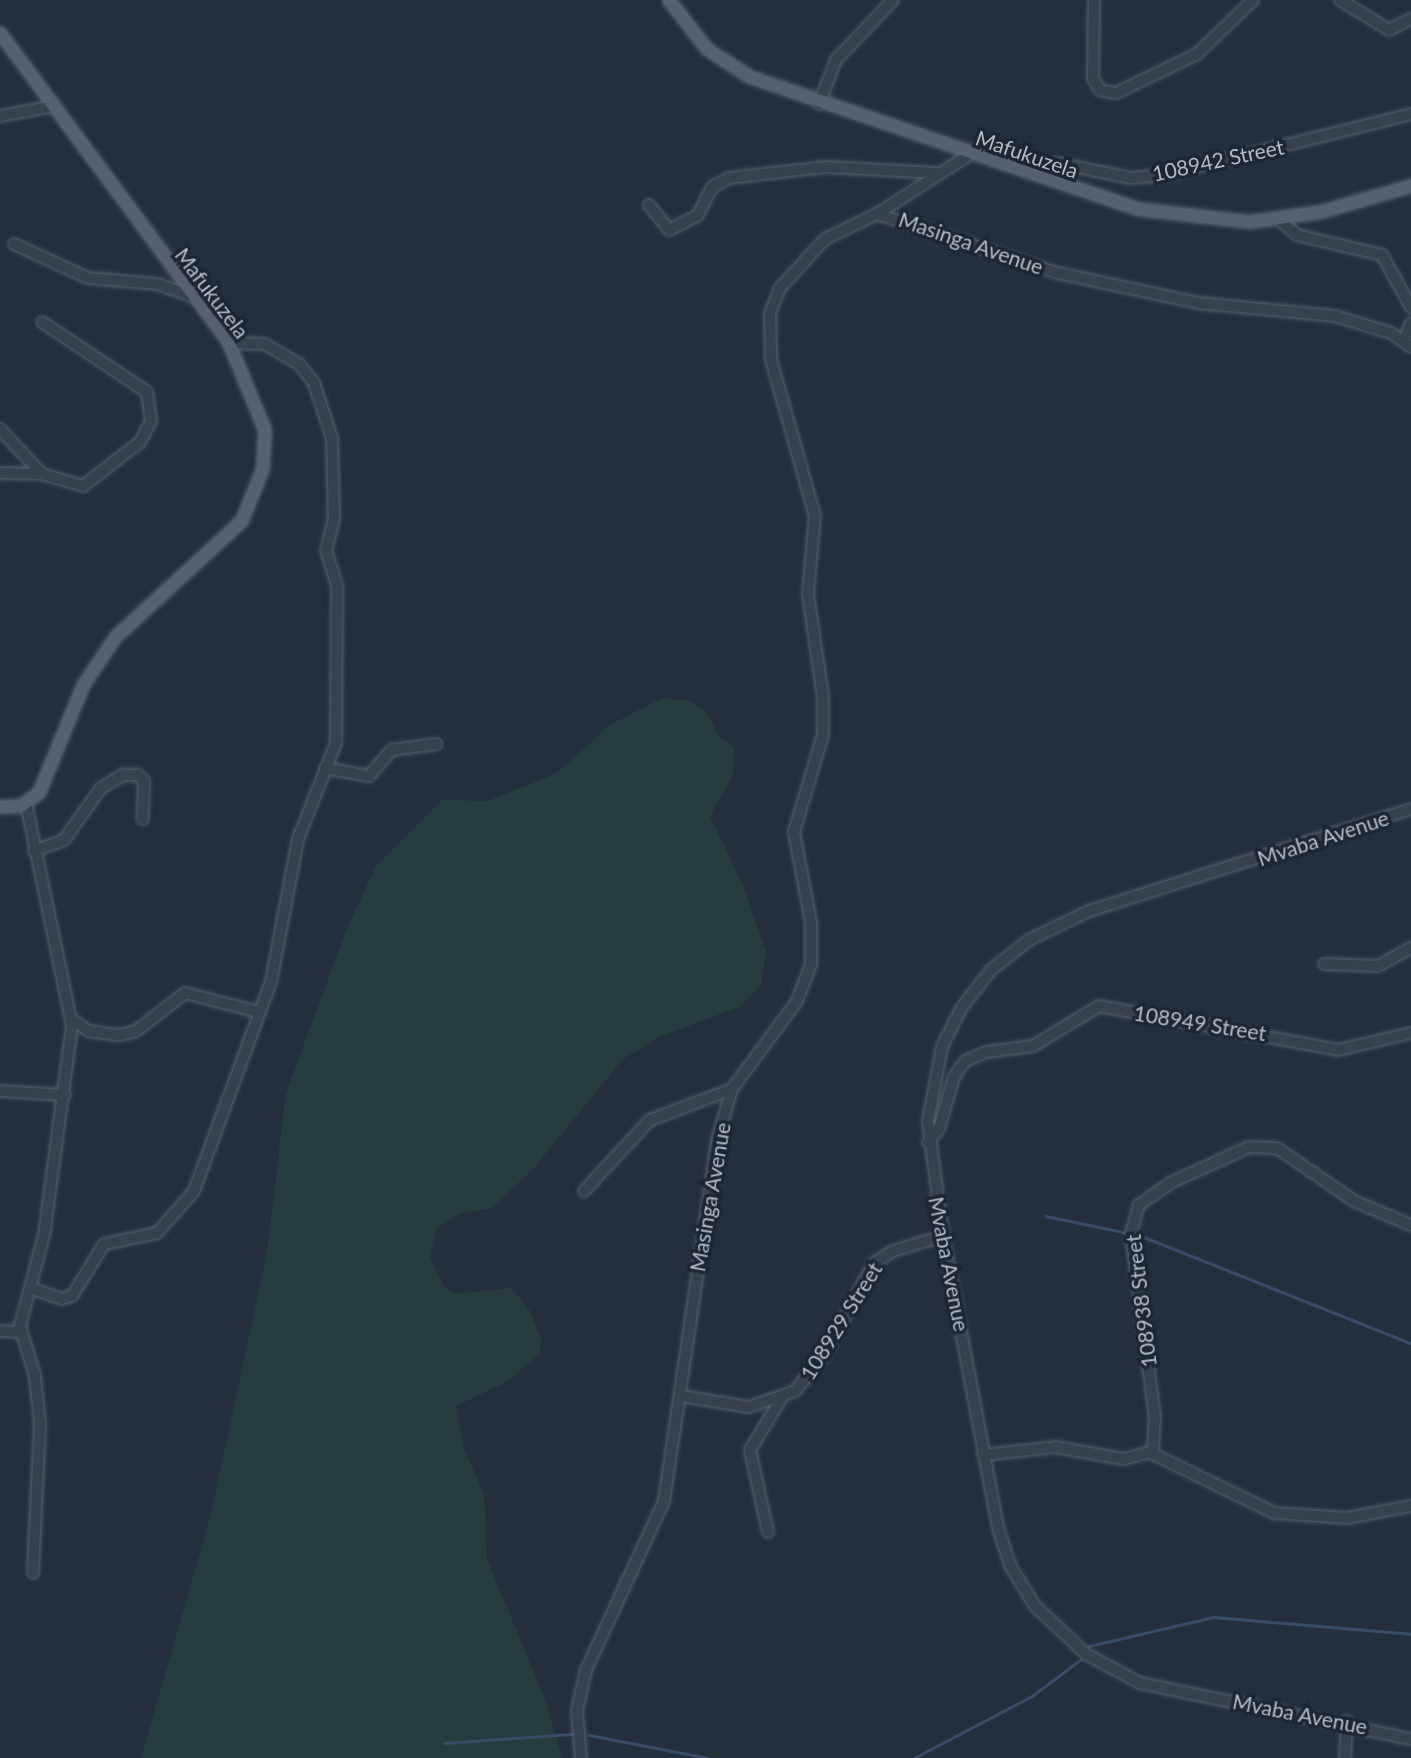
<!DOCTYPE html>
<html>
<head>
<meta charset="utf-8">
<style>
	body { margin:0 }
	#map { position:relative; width:1411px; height:1758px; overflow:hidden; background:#242f3e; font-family:Lato,sans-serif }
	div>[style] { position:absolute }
	.green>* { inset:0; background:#263c3f }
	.stream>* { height:2.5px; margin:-1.25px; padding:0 1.25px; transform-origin:1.25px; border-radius:1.25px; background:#394c67 }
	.roads { filter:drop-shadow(0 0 2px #565f6c) drop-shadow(0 0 2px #565f6c) }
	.minor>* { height:10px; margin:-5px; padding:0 5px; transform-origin:5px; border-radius:5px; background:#38414e }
	.major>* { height:12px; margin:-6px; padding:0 6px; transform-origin:6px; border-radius:6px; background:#56606e }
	span { translate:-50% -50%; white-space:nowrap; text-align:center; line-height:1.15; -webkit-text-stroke:7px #1d2633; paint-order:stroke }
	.street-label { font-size:21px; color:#b4bcc9 }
</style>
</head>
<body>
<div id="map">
	<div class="green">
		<div style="clip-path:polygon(662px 698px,690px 701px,705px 710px,719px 736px,735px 748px,732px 778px,710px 816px,743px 885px,766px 952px,761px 984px,741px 1006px,657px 1038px,623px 1059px,533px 1169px,491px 1209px,463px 1212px,437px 1228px,430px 1257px,443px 1285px,454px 1294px,511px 1288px,530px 1311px,541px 1339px,540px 1354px,506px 1382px,456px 1406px,465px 1451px,484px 1494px,487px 1559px,545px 1699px,562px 1758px,141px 1758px,210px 1518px,267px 1252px,286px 1093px,347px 928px,376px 866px,442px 800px,488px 801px,557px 773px,610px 725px)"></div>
	</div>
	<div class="stream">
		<div style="left:1046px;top:1216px;width:79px;rotate:11.7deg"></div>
		<div style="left:1144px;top:1237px;width:287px;rotate:21.7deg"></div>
		<div style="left:1089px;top:1646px;width:128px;rotate:-13.1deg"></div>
		<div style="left:1214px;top:1617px;width:198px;rotate:4.9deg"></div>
		<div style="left:589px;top:1735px;width:121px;rotate:10.9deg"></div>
		<div style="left:445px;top:1743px;width:127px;rotate:-4.1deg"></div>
		<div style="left:914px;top:1758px;width:133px;rotate:-27.7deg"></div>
		<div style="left:1032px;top:1696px;width:60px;rotate:-36.9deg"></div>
	</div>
	<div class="roads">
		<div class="minor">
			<div style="left:1094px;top:0;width:78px;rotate:90.7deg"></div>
			<div style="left:1093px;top:78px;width:14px;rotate:60deg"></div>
			<div style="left:1100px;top:90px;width:16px;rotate:11deg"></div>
			<div style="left:1116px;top:93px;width:90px;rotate:-25.7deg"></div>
			<div style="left:1197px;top:54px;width:78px;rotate:-44deg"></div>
			<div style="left:1340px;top:0;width:57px;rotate:31.5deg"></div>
			<div style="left:1389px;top:30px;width:25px;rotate:-27deg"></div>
			<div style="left:819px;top:104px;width:47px;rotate:-68.9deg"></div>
			<div style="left:836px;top:60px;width:83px;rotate:-46.5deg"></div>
			<div style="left:0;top:116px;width:56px;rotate:-10.3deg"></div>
			<div style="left:1027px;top:173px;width:32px;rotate:-18deg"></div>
			<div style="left:1057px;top:163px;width:76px;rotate:11.5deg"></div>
			<div style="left:1131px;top:178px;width:34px;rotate:-5deg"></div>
			<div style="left:1165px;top:175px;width:253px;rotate:-13.9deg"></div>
			<div style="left:649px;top:205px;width:32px;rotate:51deg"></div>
			<div style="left:669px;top:230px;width:33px;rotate:-27deg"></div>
			<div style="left:698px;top:215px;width:31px;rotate:-63deg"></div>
			<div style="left:712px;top:187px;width:19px;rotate:-28deg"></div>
			<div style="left:729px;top:178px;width:98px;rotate:-6.5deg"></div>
			<div style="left:826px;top:167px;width:111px;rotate:3.1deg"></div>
			<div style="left:877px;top:214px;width:109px;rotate:-32.7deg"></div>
			<div style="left:1278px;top:219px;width:25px;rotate:40deg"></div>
			<div style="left:1297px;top:235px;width:87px;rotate:13.2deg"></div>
			<div style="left:1382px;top:255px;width:60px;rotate:60.9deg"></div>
			<div style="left:14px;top:244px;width:81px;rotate:24.7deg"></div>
			<div style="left:88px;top:278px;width:69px;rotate:5deg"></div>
			<div style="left:157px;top:284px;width:37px;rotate:19deg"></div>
			<div style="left:1404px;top:341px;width:19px;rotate:-69deg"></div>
			<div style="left:0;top:429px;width:62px;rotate:47deg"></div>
			<div style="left:42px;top:474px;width:43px;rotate:16.3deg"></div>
			<div style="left:83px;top:486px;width:72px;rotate:-37.7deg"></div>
			<div style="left:140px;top:442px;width:24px;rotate:-62deg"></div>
			<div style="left:151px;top:421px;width:29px;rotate:-98deg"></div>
			<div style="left:147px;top:392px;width:126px;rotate:-146.3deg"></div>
			<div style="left:0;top:473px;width:42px;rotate:1.4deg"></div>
			<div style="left:325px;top:768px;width:45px;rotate:10.3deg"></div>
			<div style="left:369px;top:776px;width:35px;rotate:-49deg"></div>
			<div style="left:392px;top:750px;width:45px;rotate:-7.6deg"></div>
			<div style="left:26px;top:803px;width:228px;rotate:78.3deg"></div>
			<div style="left:72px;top:1026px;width:211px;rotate:97.6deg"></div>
			<div style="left:44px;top:1235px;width:94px;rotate:104.8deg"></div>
			<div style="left:20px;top:1326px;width:52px;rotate:73.3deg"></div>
			<div style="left:35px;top:1376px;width:48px;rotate:84.1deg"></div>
			<div style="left:40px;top:1424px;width:149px;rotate:92.7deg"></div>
			<div style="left:1411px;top:809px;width:340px;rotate:162.4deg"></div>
			<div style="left:1087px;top:912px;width:64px;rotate:154.2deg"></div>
			<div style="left:1029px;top:940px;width:48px;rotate:141.7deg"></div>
			<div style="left:991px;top:970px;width:47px;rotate:128.1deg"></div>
			<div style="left:962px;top:1007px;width:45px;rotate:116.6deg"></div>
			<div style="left:942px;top:1047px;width:75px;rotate:100.7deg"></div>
			<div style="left:928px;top:1121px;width:116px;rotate:82.6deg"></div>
			<div style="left:943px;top:1236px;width:300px;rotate:79.3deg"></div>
			<div style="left:999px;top:1531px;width:38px;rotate:72deg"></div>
			<div style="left:1011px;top:1567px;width:46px;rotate:58.4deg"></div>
			<div style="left:1035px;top:1606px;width:70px;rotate:43.3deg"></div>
			<div style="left:1086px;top:1654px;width:61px;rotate:28.2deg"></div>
			<div style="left:1140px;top:1683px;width:277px;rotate:11.7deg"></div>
			<div style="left:34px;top:851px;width:32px;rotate:-20deg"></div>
			<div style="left:64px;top:840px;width:64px;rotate:-54.6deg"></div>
			<div style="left:101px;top:788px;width:26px;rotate:-31deg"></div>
			<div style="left:123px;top:775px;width:15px"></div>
			<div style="left:138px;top:775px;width:8px;rotate:45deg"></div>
			<div style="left:144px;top:781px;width:38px;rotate:92deg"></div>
			<div style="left:1324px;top:964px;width:54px;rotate:2.1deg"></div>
			<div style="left:1378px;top:966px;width:38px;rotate:-29deg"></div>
			<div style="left:71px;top:1019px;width:22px;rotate:34deg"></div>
			<div style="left:89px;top:1031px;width:30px;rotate:8deg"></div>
			<div style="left:119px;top:1035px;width:17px;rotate:-13deg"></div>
			<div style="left:136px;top:1031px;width:62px;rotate:-37.8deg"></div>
			<div style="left:185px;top:993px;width:75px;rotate:14.6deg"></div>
			<div style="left:0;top:1091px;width:65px;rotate:3.5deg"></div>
			<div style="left:928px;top:1142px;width:17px;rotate:-50deg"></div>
			<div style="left:939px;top:1129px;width:54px;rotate:-73.9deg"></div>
			<div style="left:954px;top:1077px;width:19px;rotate:-55deg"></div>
			<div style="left:965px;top:1061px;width:23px;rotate:-23deg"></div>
			<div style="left:986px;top:1052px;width:47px;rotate:-7.3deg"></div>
			<div style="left:1033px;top:1046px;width:77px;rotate:-31.2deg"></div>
			<div style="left:1099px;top:1006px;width:243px;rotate:10.4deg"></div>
			<div style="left:1338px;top:1050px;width:75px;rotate:-13.1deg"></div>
			<div style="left:584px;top:1191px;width:97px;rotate:-47.1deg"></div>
			<div style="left:650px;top:1120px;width:88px;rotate:-20.7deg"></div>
			<div style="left:30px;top:1288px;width:34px;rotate:19deg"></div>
			<div style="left:62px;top:1299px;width:10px;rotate:-17deg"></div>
			<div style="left:72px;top:1296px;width:61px;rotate:-58.4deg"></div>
			<div style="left:104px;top:1244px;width:54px;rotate:-11.7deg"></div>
			<div style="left:157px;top:1233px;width:56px;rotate:-48.6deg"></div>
			<div style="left:194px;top:1191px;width:223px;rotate:-69.8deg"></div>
			<div style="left:271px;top:982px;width:146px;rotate:-79.3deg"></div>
			<div style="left:298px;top:839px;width:103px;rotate:-68.4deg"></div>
			<div style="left:336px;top:743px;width:157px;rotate:-89.6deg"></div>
			<div style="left:337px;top:586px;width:37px;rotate:-107deg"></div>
			<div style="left:326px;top:551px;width:33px;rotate:-76deg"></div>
			<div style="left:334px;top:519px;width:81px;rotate:-91.4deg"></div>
			<div style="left:332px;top:438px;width:58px;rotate:-108.1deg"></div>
			<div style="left:314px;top:383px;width:24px;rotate:-128deg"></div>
			<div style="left:299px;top:364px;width:39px;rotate:-150deg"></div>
			<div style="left:265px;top:344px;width:36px;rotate:-178deg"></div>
			<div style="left:0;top:1331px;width:20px;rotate:3deg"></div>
			<div style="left:681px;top:1396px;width:69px;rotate:9.2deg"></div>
			<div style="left:749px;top:1407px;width:49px;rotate:-19.2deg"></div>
			<div style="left:795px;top:1391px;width:46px;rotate:-51.1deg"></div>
			<div style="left:824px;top:1355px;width:105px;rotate:-61.5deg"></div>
			<div style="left:874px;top:1263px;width:22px;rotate:-32deg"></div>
			<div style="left:893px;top:1251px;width:52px;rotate:-16.7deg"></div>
			<div style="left:1151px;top:1453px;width:137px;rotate:26deg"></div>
			<div style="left:1274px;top:1513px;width:73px;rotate:3.9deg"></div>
			<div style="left:1347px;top:1518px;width:65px;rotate:-10.6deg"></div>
			<div style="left:983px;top:1455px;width:72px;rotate:-6.3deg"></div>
			<div style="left:1055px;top:1447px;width:70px;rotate:9.9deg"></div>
			<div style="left:1124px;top:1459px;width:30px;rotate:-15deg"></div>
			<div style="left:1153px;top:1451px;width:33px;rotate:-87deg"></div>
			<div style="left:1155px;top:1418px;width:186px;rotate:-97.4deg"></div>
			<div style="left:1131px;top:1234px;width:30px;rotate:-75deg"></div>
			<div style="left:1139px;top:1205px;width:38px;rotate:-35deg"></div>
			<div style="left:1170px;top:1183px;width:87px;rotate:-24.5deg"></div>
			<div style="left:1249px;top:1147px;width:28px;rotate:2deg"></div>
			<div style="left:1277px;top:1148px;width:93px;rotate:34.5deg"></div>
			<div style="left:1354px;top:1201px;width:62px;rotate:22.8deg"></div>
			<div style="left:768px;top:1532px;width:84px;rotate:-102.4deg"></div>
			<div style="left:750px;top:1450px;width:60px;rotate:-58.7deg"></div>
			<div style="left:581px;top:1758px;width:47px;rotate:-94.9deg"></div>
			<div style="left:577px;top:1711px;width:42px;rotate:-77.6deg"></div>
			<div style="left:586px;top:1670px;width:186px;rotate:-65.2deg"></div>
			<div style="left:664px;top:1501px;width:368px;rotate:-81.6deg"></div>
			<div style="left:718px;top:1137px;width:50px;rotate:-73.7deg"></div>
			<div style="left:732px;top:1089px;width:109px;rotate:-53.5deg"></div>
			<div style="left:797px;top:1001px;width:40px;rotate:-69deg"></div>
			<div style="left:811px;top:964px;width:42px;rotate:-90deg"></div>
			<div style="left:811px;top:922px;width:92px;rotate:-100.7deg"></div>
			<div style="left:794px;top:832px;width:101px;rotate:-73.4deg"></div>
			<div style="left:823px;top:735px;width:38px;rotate:-90deg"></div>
			<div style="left:823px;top:697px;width:104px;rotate:-98.3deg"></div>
			<div style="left:808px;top:594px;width:78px;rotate:-84.9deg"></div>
			<div style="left:815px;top:516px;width:163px;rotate:-105.7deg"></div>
			<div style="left:771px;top:359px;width:46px;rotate:-91.2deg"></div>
			<div style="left:770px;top:313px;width:27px;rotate:-68deg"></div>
			<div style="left:780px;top:288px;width:67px;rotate:-47.4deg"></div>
			<div style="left:825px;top:239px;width:58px;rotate:-25.7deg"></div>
			<div style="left:877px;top:214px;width:190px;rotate:18.1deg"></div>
			<div style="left:1058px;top:273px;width:143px;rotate:12.1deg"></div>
			<div style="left:1198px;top:303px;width:138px;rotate:5.4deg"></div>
			<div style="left:1335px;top:316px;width:59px;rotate:16.9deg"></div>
			<div style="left:1391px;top:333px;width:24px;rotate:35deg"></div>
			<div style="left:1345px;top:1758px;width:37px;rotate:-87deg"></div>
		</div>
		<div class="major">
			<div style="left:669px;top:0;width:62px;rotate:52.2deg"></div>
			<div style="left:707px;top:49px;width:51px;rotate:33.1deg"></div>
			<div style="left:750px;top:77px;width:409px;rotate:18.8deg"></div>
			<div style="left:1137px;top:209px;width:114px;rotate:6.6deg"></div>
			<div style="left:1250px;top:222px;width:72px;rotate:-8deg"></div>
			<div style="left:1321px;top:212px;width:94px;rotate:-16.1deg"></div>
			<div style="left:0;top:33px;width:385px;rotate:53.5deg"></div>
			<div style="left:229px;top:343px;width:94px;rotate:67.5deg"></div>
			<div style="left:265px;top:430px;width:39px;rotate:93deg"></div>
			<div style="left:263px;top:469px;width:56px;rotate:112deg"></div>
			<div style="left:242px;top:521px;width:171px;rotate:137.4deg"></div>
			<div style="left:116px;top:637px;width:57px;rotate:124.2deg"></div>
			<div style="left:84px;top:684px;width:118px;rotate:112.4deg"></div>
			<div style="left:39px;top:793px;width:22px;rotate:144deg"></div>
			<div style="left:21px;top:806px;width:21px;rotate:177deg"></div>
		</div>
	</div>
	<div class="street-label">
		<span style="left:1027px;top:154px;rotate:19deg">Mafukuzela</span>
		<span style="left:1218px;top:160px;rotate:-12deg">108942 Street</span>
		<span style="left:971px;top:243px;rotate:19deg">Masinga Avenue</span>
		<span style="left:212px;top:293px;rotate:53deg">Mafukuzela</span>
		<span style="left:1323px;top:838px;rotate:-18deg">Mvaba Avenue</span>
		<span style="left:1200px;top:1023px;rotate:9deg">108949 Street</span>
		<span style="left:710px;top:1197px;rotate:-80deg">Masinga Avenue</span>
		<span style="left:949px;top:1264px;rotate:79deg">Mvaba Avenue</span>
		<span style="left:1141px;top:1301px;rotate:-97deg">108938 Street</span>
		<span style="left:841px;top:1321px;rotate:-58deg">108929 Street</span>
		<span style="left:1300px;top:1714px;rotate:11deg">Mvaba Avenue</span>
	</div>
</div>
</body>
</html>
